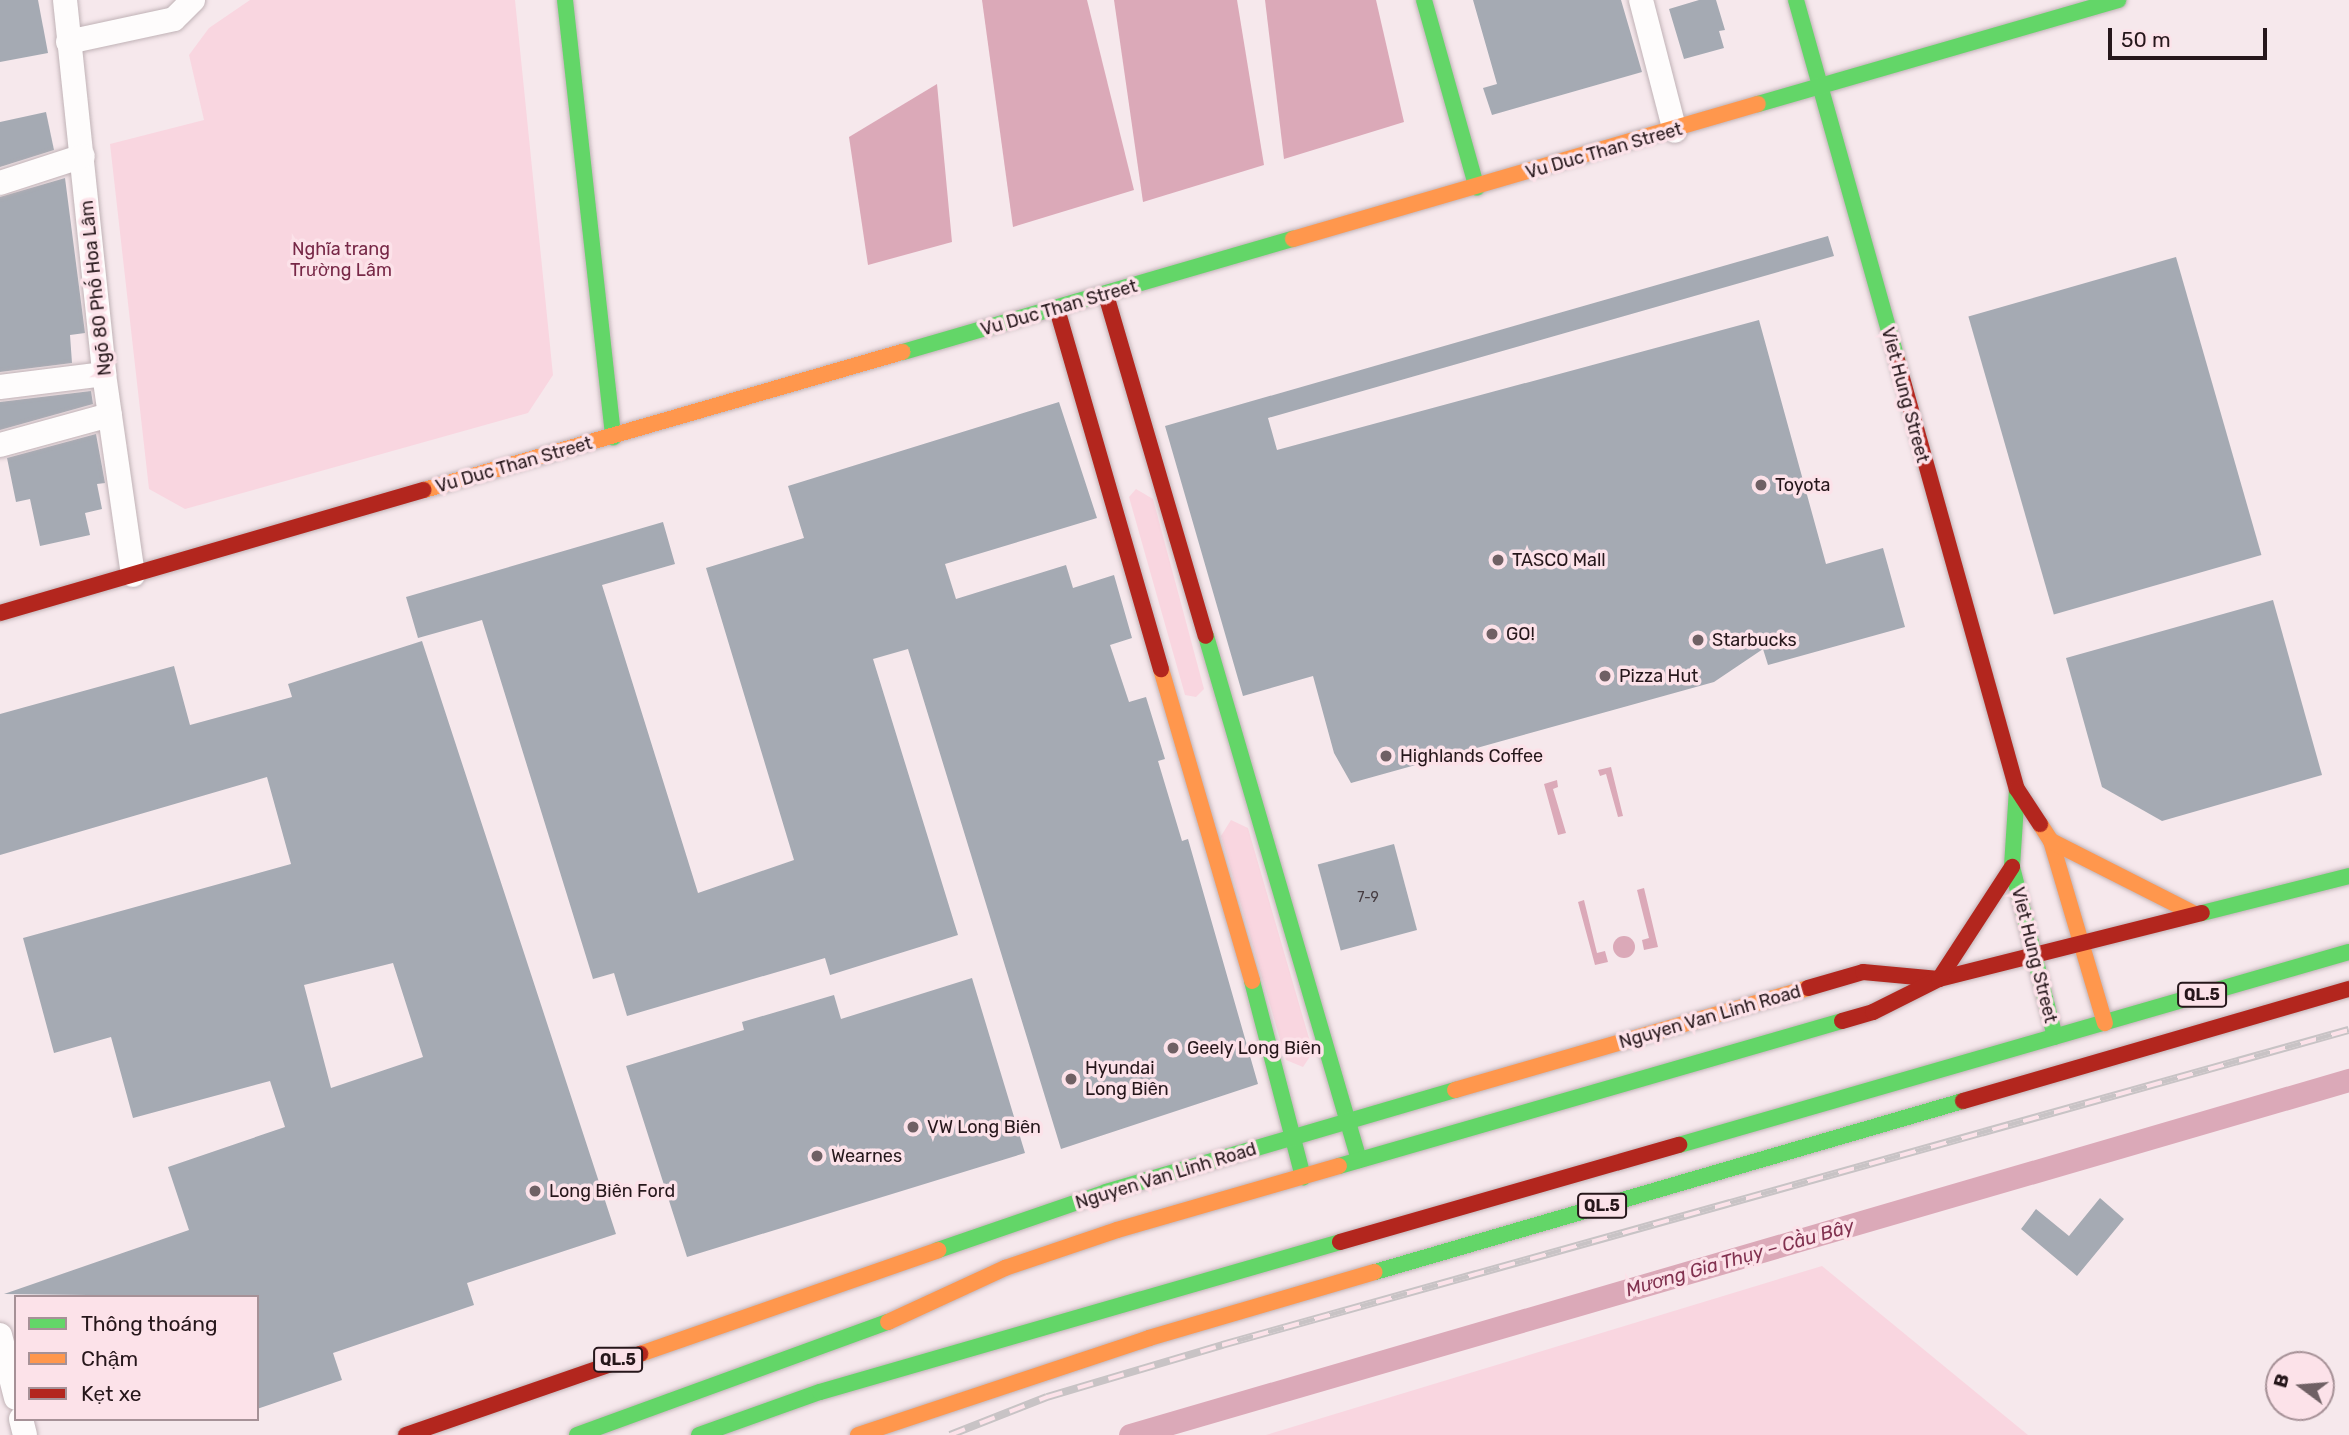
<!DOCTYPE html>
<html>
<head>
<meta charset="utf-8">
<style>
	body { margin:0 }
	#map { position:relative; width:2349px; height:1435px; overflow:hidden; background:#f6e8ec; font-family:Rubik,sans-serif }
	div>[style] { position:absolute }
	.green>* { inset:0; background:#f9d6e0 }
	.water>* { inset:0; background:#dba9b8 }
	.round { border-radius:50% }
	.canal>* { height:23px; margin:-11.5px; padding:0 11.5px; transform-origin:11.5px; border-radius:11.5px; background:#dba9b8 }
	.building>* { inset:0; background:#a5aab3; transform-origin:0 0 }
	.roads { filter:drop-shadow(0 0 2px #c0b2b6) drop-shadow(0 0 2px #c0b2b6) }
	.street>* { height:24px; margin:-12px; padding:0 12px; transform-origin:12px; border-radius:12px; background:#fefcfc }
	.fast>* { height:16px; margin:-8px; padding:0 8px; transform-origin:8px; border-radius:8px; background:#63d668 }
	.slow>* { height:16px; margin:-8px; padding:0 8px; transform-origin:8px; border-radius:8px; background:#ff974d }
	.jam>* { height:16px; margin:-8px; padding:0 8px; transform-origin:8px; border-radius:8px; background:#b3261e }
	.rail>* { height:8px; margin-top:-4px; transform-origin:0; background:repeating-linear-gradient(90deg,#fce2e9 0 16px,#c8c3c5 0 32px); box-sizing:border-box; border-block:2px solid #c8c3c5 }
	.dots>* { width:19px; height:19px; translate:-50% -50%; box-sizing:border-box; border:4px solid #fce2e9; border-radius:50% }
	span { translate:-50% -50%; white-space:nowrap; text-align:center; line-height:1.15; -webkit-text-stroke:7px #fce2e9; paint-order:stroke }
	.number-label { font-size:14px; color:#463c41 }
	.number-label span { -webkit-text-stroke-width:0 }
	.shield-label span { padding:2px 5px; background:#fce2e9; border:2px solid; border-radius:5px; -webkit-text-stroke-width:0 }
	.shield-label { font-size:16px; color:#26171b; font-weight:700 }
	.street-label { font-size:18px; color:#26171b }
	.park-label { font-size:18px; color:#772847 }
	.poi-label { font-size:18px; color:#26171b }
	.left { translate:0 -50%; text-align:left }
	.water-label { font-size:19px; color:#823250; font-style:italic }
	.legend { position:absolute; left:14px; top:1295px; width:245px; height:126px; box-sizing:border-box; background:#fce2e9; border:2px solid #a69197; margin:0; padding:9px 12px; list-style:none; font-size:21px; color:#26171b }
	.legend li { display:flex; align-items:center; gap:14px; height:35px }
	.legend b { width:35px; border:2px solid #a69197 }
	.north { position:absolute; left:2265px; top:1351px; width:70px; height:70px; box-sizing:border-box; background:#fce2e9; border:2px solid #a69197; border-radius:50%; rotate:286deg; font-size:19px; font-weight:700; line-height:28px; text-align:center; color:#26171b }
	.north::after { content:''; display:block; margin:auto; width:24px; height:32px; background:#6f6064; clip-path:polygon(50% 0,100% 100%,50% 72%,0 100%) }
	.scale { position:absolute; left:2108px; top:28px; width:159px; height:32px; box-sizing:border-box; border:4px solid #26171b; border-top:0; padding-left:9px; font-size:21px; line-height:24px; white-space:nowrap; color:#26171b; -webkit-text-stroke:5px #fce2e9; paint-order:stroke }
</style>
</head>
<body>
<div id="map">
	<div class="green">
		<div style="clip-path:polygon(250px 0,515px 0,553px 375px,528px 413px,185px 509px,149px 489px,110px 144px,204px 120px,189px 55px,209px 28px)"></div>
		<div style="clip-path:polygon(1136px 489px,1153px 499px,1204px 689px,1196px 697px,1185px 695px,1129px 497px)"></div>
		<div style="clip-path:polygon(1231px 820px,1248px 828px,1313px 1052px,1303px 1067px,1286px 1060px,1221px 836px)"></div>
		<div style="clip-path:polygon(1822px 1266px,2028px 1435px,1266px 1435px)"></div>
	</div>
	<div class="water">
		<div style="clip-path:polygon(982px 0,1087px 0,1134px 190px,1013px 227px)"></div>
		<div style="clip-path:polygon(1114px 0,1237px 0,1264px 165px,1143px 202px)"></div>
		<div style="clip-path:polygon(1265px 0,1376px 0,1404px 122px,1284px 159px)"></div>
		<div style="clip-path:polygon(937px 84px,952px 242px,868px 265px,849px 137px)"></div>
		<div style="clip-path:polygon(1611px 767px,1623px 816px,1618px 817px,1606px 774px,1600px 776px,1598px 770px)"></div>
		<div style="clip-path:polygon(1557px 780px,1558px 787px,1553px 789px,1566px 833px,1558px 835px,1544px 784px)"></div>
		<div style="clip-path:polygon(1644px 888px,1658px 947px,1644px 950px,1642px 940px,1649px 938px,1637px 890px)"></div>
		<div style="clip-path:polygon(1584px 900px,1597px 953px,1605px 951px,1608px 962px,1595px 965px,1578px 902px)"></div>
		<div class="round" style="left:1613px;top:936px;width:22px;height:22px"></div>
	</div>
	<div class="canal">
		<div style="left:1130px;top:1435px;width:1270px;rotate:-16.24deg"></div>
	</div>
	<div class="building">
		<div style="clip-path:polygon(0 0,38px 0,48px 53px,0 62px)"></div>
		<div style="clip-path:polygon(1473px 0,1621px 0,1642px 72px,1492px 115px,1483px 88px,1497px 84px)"></div>
		<div style="clip-path:polygon(1699px 0,1716px 0,1725px 30px,1719px 31px,1724px 48px,1684px 59px,1669px 9px)"></div>
		<div style="clip-path:polygon(46px 112px,54px 150px,0 167px,0 122px)"></div>
		<div style="clip-path:polygon(65px 178px,85px 333px,70px 335px,72px 363px,0 372px,0 197px)"></div>
		<div style="clip-path:polygon(1828px 236px,1834px 256px,1268px 418px,1277px 450px,1759px 320px,1826px 564px,1883px 548px,1905px 627px,1768px 665px,1763px 649px,1714px 682px,1351px 783px,1334px 753px,1313px 676px,1243px 696px,1165px 426px)"></div>
		<div style="left:2176px;top:257px;width:310px;height:216px;rotate:74deg"></div>
		<div style="clip-path:polygon(91px 391px,93px 404px,0 430px,0 402px)"></div>
		<div style="clip-path:polygon(1059px 402px,1097px 518px,945px 564px,956px 599px,1066px 565px,1073px 588px,1114px 575px,1132px 638px,1110px 645px,1129px 702px,1146px 697px,1165px 759px,1158px 761px,1182px 841px,1188px 839px,1258px 1084px,1061px 1149px,908px 649px,873px 659px,958px 935px,830px 975px,825px 958px,627px 1016px,614px 973px,593px 979px,482px 620px,418px 638px,406px 597px,663px 522px,675px 564px,602px 585px,698px 893px,794px 860px,706px 568px,804px 538px,788px 486px)"></div>
		<div style="clip-path:polygon(96px 434px,105px 483px,97px 484px,102px 509px,85px 513px,90px 535px,40px 546px,30px 499px,16px 502px,7px 458px)"></div>
		<div style="clip-path:polygon(2273px 600px,2322px 775px,2162px 821px,2102px 787px,2066px 658px)"></div>
		<div style="clip-path:polygon(evenodd,422px 641px,616px 1234px,467px 1283px,474px 1305px,333px 1353px,342px 1380px,257px 1409px,257px 1297px,4px 1294px,189px 1230px,168px 1167px,285px 1127px,270px 1081px,133px 1118px,111px 1037px,54px 1053px,23px 938px,291px 864px,267px 777px,0 855px,0 714px,174px 666px,190px 725px,292px 697px,288px 684px,422px 641px,393px 963px,423px 1057px,331px 1088px,304px 985px,393px 963px)"></div>
		<div style="left:1394px;top:844px;width:89px;height:79px;rotate:75deg"></div>
		<div style="clip-path:polygon(972px 978px,1025px 1153px,687px 1257px,626px 1066px,744px 1030px,742px 1022px,834px 995px,841px 1019px)"></div>
		<div style="clip-path:polygon(2100px 1198px,2124px 1219px,2077px 1276px,2021px 1229px,2036px 1209px,2069px 1236px)"></div>
	</div>
	<div class="roads">
		<div class="street">
			<div style="left:65px;top:0;width:376px;rotate:84deg"></div>
			<div style="left:104px;top:374px;width:203px;rotate:81.8deg"></div>
			<div style="left:1641px;top:0;width:135px;rotate:75.5deg"></div>
			<div style="left:68px;top:42px;width:108px;rotate:-12.2deg"></div>
			<div style="left:174px;top:19px;width:27px;rotate:-45deg"></div>
			<div style="left:0;top:183px;width:87px;rotate:-18deg"></div>
			<div style="left:0;top:387px;width:105px;rotate:-7.1deg"></div>
			<div style="left:0;top:445px;width:114px;rotate:-15.3deg"></div>
			<div style="left:0;top:1335px;width:65px;rotate:75.7deg"></div>
			<div style="left:21px;top:1419px;width:16px;rotate:76deg"></div>
		</div>
		<div class="fast">
			<div style="left:565px;top:0;width:440px;rotate:83.7deg"></div>
			<div style="left:1424px;top:0;width:195px;rotate:74.3deg"></div>
			<div style="left:1796px;top:0;width:374px;rotate:74.3deg"></div>
			<div style="left:1758px;top:104px;width:375px;rotate:-16.1deg"></div>
			<div style="left:903px;top:352px;width:406px;rotate:-16.2deg"></div>
			<div style="left:1206px;top:636px;width:546px;rotate:73.72deg"></div>
			<div style="left:2017px;top:789px;width:78px;rotate:93.7deg"></div>
			<div style="left:2012px;top:867px;width:175px;rotate:75.8deg"></div>
			<div style="left:2202px;top:913px;width:152px;rotate:-14.1deg"></div>
			<div style="left:1252px;top:981px;width:203px;rotate:75.4deg"></div>
			<div style="left:1679px;top:1145px;width:697px;rotate:-16.07deg"></div>
			<div style="left:1339px;top:1166px;width:523px;rotate:-16.08deg"></div>
			<div style="left:938px;top:1250px;width:178px;rotate:-19deg"></div>
			<div style="left:1106px;top:1192px;width:364px;rotate:-16.3deg"></div>
			<div style="left:1375px;top:1272px;width:612px;rotate:-16.22deg"></div>
			<div style="left:577px;top:1435px;width:331px;rotate:-20deg"></div>
			<div style="left:699px;top:1435px;width:128px;rotate:-19.6deg"></div>
			<div style="left:820px;top:1392px;width:541px;rotate:-16.09deg"></div>
		</div>
		<div class="slow">
			<div style="left:1293px;top:239px;width:484px;rotate:-16.2deg"></div>
			<div style="left:424px;top:490px;width:498px;rotate:-16.1deg"></div>
			<div style="left:1161px;top:669px;width:325px;rotate:73.7deg"></div>
			<div style="left:2040px;top:824px;width:20px;rotate:57deg"></div>
			<div style="left:2051px;top:841px;width:190px;rotate:73.5deg"></div>
			<div style="left:2051px;top:841px;width:159px;rotate:26.9deg"></div>
			<div style="left:1455px;top:1090px;width:367px;rotate:-16.1deg"></div>
			<div style="left:888px;top:1322px;width:129px;rotate:-24.8deg"></div>
			<div style="left:1005px;top:1268px;width:118px;rotate:-18.7deg"></div>
			<div style="left:1117px;top:1230px;width:231px;rotate:-16.1deg"></div>
			<div style="left:640px;top:1354px;width:316px;rotate:-19.2deg"></div>
			<div style="left:858px;top:1435px;width:307px;rotate:-18.4deg"></div>
			<div style="left:1149px;top:1338px;width:235px;rotate:-16.3deg"></div>
		</div>
		<div class="jam">
			<div style="left:1106px;top:295px;width:355px;rotate:73.7deg"></div>
			<div style="left:1057px;top:309px;width:375px;rotate:73.9deg"></div>
			<div style="left:1897px;top:360px;width:445px;rotate:74.4deg"></div>
			<div style="left:2017px;top:789px;width:42px;rotate:56.7deg"></div>
			<div style="left:0;top:613px;width:441px;rotate:-16.2deg"></div>
			<div style="left:1808px;top:988px;width:57px;rotate:-16.2deg"></div>
			<div style="left:1863px;top:972px;width:76px;rotate:5.3deg"></div>
			<div style="left:1939px;top:979px;width:271px;rotate:-14.1deg"></div>
			<div style="left:1842px;top:1021px;width:32px;rotate:-16deg"></div>
			<div style="left:1873px;top:1012px;width:74px;rotate:-26.6deg"></div>
			<div style="left:1939px;top:979px;width:134px;rotate:-56.9deg"></div>
			<div style="left:1963px;top:1101px;width:402px;rotate:-16.2deg"></div>
			<div style="left:1340px;top:1242px;width:353px;rotate:-16deg"></div>
			<div style="left:406px;top:1435px;width:248px;rotate:-19.1deg"></div>
		</div>
	</div>
	<div class="rail">
		<div style="left:950px;top:1435px;width:104px;rotate:-21.4deg"></div>
		<div style="left:1047px;top:1397px;width:183px;rotate:-16.5deg"></div>
		<div style="left:1222px;top:1345px;width:1170px;rotate:-15.62deg"></div>
	</div>
	<div class="dots">
		<div style="left:1761px;top:485px;background:#6f6064"></div>
		<div style="left:1498px;top:560px;background:#6f6064"></div>
		<div style="left:1492px;top:634px;background:#6f6064"></div>
		<div style="left:1698px;top:640px;background:#6f6064"></div>
		<div style="left:1605px;top:676px;background:#6f6064"></div>
		<div style="left:1386px;top:756px;background:#6f6064"></div>
		<div style="left:1173px;top:1048px;background:#6f6064"></div>
		<div style="left:1071px;top:1079px;background:#6f6064"></div>
		<div style="left:913px;top:1127px;background:#6f6064"></div>
		<div style="left:817px;top:1156px;background:#6f6064"></div>
		<div style="left:535px;top:1191px;background:#6f6064"></div>
	</div>
	<div class="number-label">
		<span style="left:1368px;top:898px">7-9</span>
	</div>
	<div class="shield-label">
		<span style="left:2202px;top:995px">QL.5</span>
		<span style="left:1602px;top:1206px">QL.5</span>
		<span style="left:618px;top:1360px">QL.5</span>
	</div>
	<div class="street-label">
		<span style="left:1604px;top:151px;rotate:-16deg">Vu Duc Than Street</span>
		<span style="left:96px;top:288px;rotate:-96deg">Ngõ 80 Phố Hoa Lâm</span>
		<span style="left:1059px;top:308px;rotate:-16deg">Vu Duc Than Street</span>
		<span style="left:1905px;top:395px;rotate:75deg">Viet Hung Street</span>
		<span style="left:514px;top:465px;rotate:-16deg">Vu Duc Than Street</span>
		<span style="left:2034px;top:955px;rotate:76deg">Viet Hung Street</span>
		<span style="left:1710px;top:1017px;rotate:-16deg">Nguyen Van Linh Road</span>
		<span style="left:1166px;top:1176px;rotate:-17deg">Nguyen Van Linh Road</span>
	</div>
	<div class="park-label">
		<span style="left:341px;top:260px">Nghĩa trang<br>Trường Lâm</span>
	</div>
	<div class="poi-label">
		<span class="left" style="left:1775px;top:485px">Toyota</span>
		<span class="left" style="left:1512px;top:560px">TASCO Mall</span>
		<span class="left" style="left:1506px;top:634px">GO!</span>
		<span class="left" style="left:1712px;top:640px">Starbucks</span>
		<span class="left" style="left:1619px;top:676px">Pizza Hut</span>
		<span class="left" style="left:1400px;top:756px">Highlands Coffee</span>
		<span class="left" style="left:1187px;top:1048px">Geely Long Biên</span>
		<span class="left" style="left:1085px;top:1079px">Hyundai<br>Long Biên</span>
		<span class="left" style="left:927px;top:1127px">VW Long Biên</span>
		<span class="left" style="left:831px;top:1156px">Wearnes</span>
		<span class="left" style="left:549px;top:1191px">Long Biên Ford</span>
	</div>
	<div class="water-label">
		<span style="left:1740px;top:1258px;rotate:-16deg">Mương Gia Thụy – Cầu Bây</span>
	</div>
	<ul class="legend">
	<li><b style="height:9px;background:#63d668"></b>Thông thoáng</li>
	<li><b style="height:9px;background:#ff974d"></b>Chậm</li>
	<li><b style="height:9px;background:#b3261e"></b>Kẹt xe</li>
	</ul>
	<div class="north">B</div>
	<div class="scale">50 m</div>
</div>
</body>
</html>
